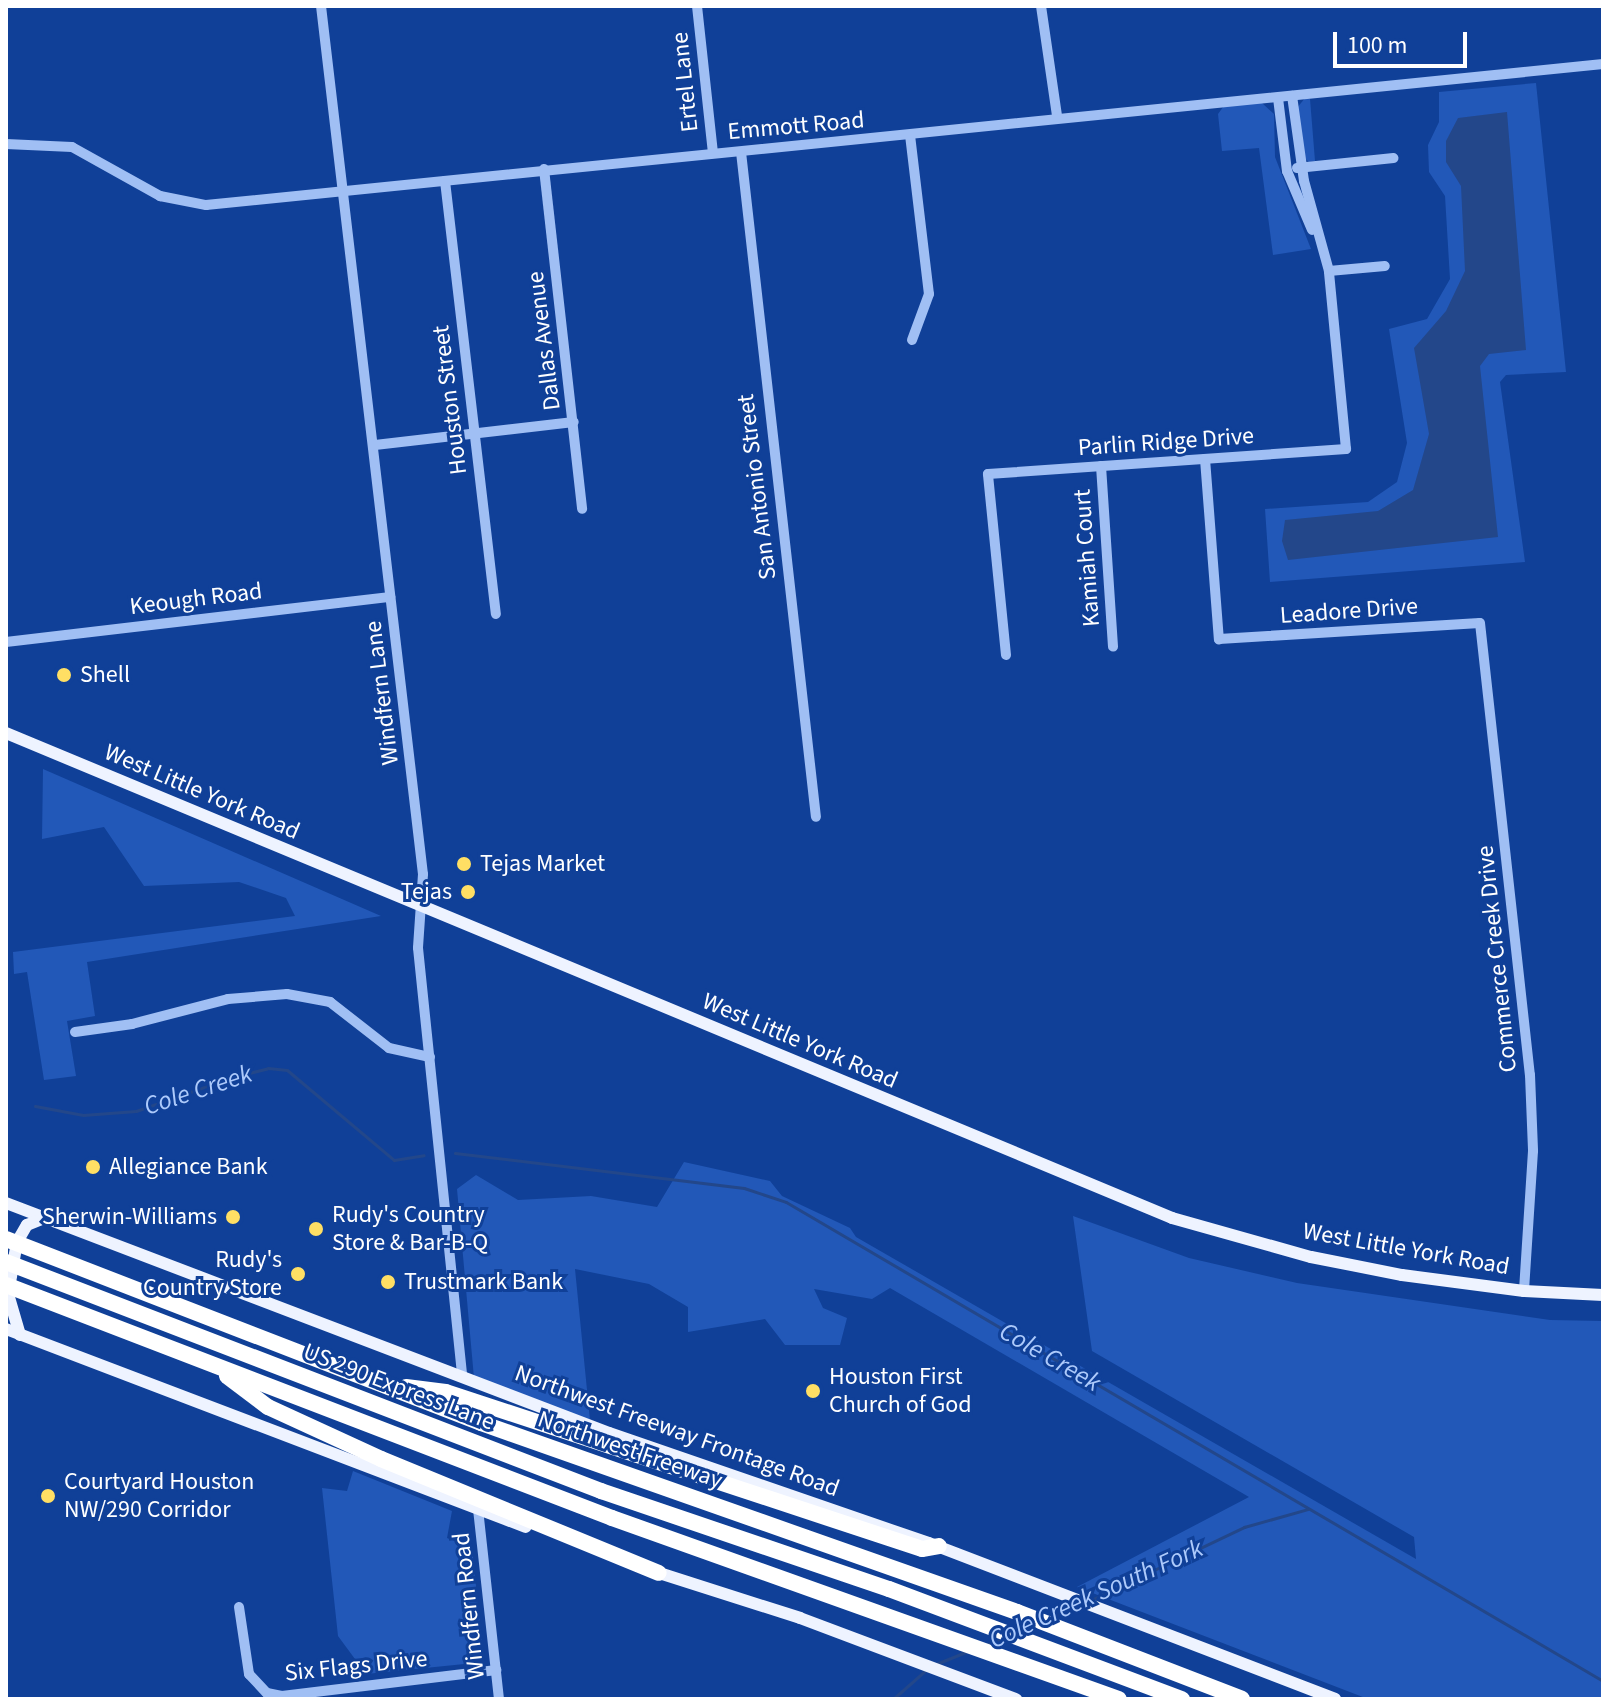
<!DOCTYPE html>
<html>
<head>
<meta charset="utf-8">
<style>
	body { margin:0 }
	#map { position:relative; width:1609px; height:1705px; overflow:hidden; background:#104098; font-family:"Source Sans 3",sans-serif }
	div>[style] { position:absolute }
	.green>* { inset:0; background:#2258b8 }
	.water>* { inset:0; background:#23478a }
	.stream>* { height:3px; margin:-1.5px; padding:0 1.5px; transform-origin:1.5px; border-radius:1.5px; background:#23478a }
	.minor>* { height:10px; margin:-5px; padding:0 5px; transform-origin:5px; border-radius:5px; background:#a0bff4 }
	.major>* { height:12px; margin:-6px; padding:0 6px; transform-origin:6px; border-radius:6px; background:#eef3ff }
	.highway>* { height:16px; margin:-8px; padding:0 8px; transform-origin:8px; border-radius:8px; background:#fff }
	.dots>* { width:22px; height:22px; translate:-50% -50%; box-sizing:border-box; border:4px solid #104098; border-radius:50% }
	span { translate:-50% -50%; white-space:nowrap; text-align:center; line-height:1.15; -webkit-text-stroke:6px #104098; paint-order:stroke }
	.street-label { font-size:24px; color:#fff }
	.poi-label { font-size:24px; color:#fff }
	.left { translate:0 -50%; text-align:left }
	.right { translate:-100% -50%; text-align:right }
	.water-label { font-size:26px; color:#adcafb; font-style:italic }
	.frame { position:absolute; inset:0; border:8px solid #fff; pointer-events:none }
	.scale { position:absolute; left:1333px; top:32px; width:134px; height:36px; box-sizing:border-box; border:4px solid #fff; border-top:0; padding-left:10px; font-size:24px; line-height:28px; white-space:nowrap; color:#fff; -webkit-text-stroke:6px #104098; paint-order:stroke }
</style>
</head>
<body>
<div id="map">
	<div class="green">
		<div style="clip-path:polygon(1536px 83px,1566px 372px,1506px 375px,1500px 382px,1525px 562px,1270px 582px,1265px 509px,1368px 502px,1397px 482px,1407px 443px,1389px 329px,1427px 319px,1450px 279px,1445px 196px,1429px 172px,1428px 145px,1439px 122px,1439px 92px)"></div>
		<div style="clip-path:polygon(1305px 98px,1310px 99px,1315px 161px,1309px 162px,1302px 156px,1297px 108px)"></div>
		<div style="clip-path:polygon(1226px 103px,1262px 103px,1274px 114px,1275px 157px,1311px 249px,1273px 255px,1259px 148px,1222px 151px,1218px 114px)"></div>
		<div style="clip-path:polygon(43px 769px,381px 916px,87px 962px,95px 1016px,67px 1021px,76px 1076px,44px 1080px,27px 972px,14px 974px,13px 952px,295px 916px,286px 898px,239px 882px,144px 886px,104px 827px,42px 839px)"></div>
		<div style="clip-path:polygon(684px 1162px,770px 1181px,782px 1196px,850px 1228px,856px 1237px,1416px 1559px,1414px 1537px,1092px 1351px,1073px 1216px,1189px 1258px,1297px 1283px,1550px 1320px,1603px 1321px,1603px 1699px,1368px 1699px,1077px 1587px,1249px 1497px,890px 1288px,872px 1299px,814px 1289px,823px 1308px,847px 1318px,840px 1345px,785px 1345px,765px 1319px,688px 1332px,688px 1307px,649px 1284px,575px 1269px,590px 1420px,474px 1378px,457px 1189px,476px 1175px,518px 1200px,591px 1196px,657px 1207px)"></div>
		<div style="clip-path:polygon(353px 1471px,452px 1511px,447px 1538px,472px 1548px,484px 1662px,366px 1674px,338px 1636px,322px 1488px,347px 1491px)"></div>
	</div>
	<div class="water">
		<div style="clip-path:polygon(1507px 112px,1526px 350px,1489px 354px,1480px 366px,1498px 537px,1288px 560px,1282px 541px,1285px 520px,1378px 511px,1413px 490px,1429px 434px,1414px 348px,1446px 311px,1465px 271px,1461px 186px,1446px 162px,1446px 141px,1458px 118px)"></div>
	</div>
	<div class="stream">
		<div style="left:35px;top:1106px;width:49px;rotate:10.6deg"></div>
		<div style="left:83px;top:1115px;width:53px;rotate:-4.3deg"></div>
		<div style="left:136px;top:1111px;width:103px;rotate:-19.3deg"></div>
		<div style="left:233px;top:1077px;width:36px;rotate:-14deg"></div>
		<div style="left:268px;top:1068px;width:19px;rotate:6deg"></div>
		<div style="left:287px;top:1070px;width:140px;rotate:40.1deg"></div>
		<div style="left:394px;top:1160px;width:30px;rotate:-9deg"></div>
		<div style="left:455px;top:1153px;width:291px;rotate:6.9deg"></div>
		<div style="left:744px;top:1188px;width:44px;rotate:18.4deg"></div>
		<div style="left:786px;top:1202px;width:947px;rotate:30.38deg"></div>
		<div style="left:1091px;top:1600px;width:170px;rotate:-25.5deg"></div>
		<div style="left:1244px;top:1527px;width:66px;rotate:-15.7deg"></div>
		<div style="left:1051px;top:1618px;width:32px;rotate:-26deg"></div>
		<div style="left:988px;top:1644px;width:17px;rotate:-17deg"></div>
		<div style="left:936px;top:1664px;width:32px;rotate:-22deg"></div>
		<div style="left:893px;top:1699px;width:44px;rotate:-41.3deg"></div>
	</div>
	<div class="minor">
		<div style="left:321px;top:6px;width:874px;rotate:83.3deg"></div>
		<div style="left:423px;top:874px;width:74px;rotate:93.9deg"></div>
		<div style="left:418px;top:948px;width:431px;rotate:84.1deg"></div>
		<div style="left:697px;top:6px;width:148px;rotate:83.8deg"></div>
		<div style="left:1041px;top:6px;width:111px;rotate:81.7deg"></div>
		<div style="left:1278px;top:98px;width:74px;rotate:83deg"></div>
		<div style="left:1287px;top:171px;width:64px;rotate:67deg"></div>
		<div style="left:910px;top:135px;width:160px;rotate:83.2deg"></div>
		<div style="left:929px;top:294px;width:49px;rotate:110.3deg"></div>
		<div style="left:6px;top:144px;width:66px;rotate:2.6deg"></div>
		<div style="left:72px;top:147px;width:101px;rotate:29.1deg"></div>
		<div style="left:160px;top:196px;width:47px;rotate:11.1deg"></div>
		<div style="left:206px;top:205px;width:1404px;rotate:-5.76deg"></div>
		<div style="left:741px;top:152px;width:669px;rotate:83.57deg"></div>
		<div style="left:1297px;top:168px;width:97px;rotate:-5.9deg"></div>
		<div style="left:544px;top:169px;width:342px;rotate:83.6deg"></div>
		<div style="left:445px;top:181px;width:436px;rotate:83.3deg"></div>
		<div style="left:1329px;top:271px;width:56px;rotate:-5.1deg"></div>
		<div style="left:375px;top:445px;width:200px;rotate:-6.6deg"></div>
		<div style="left:1205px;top:459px;width:181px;rotate:85.6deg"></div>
		<div style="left:1219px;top:639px;width:261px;rotate:-3.5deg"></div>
		<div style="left:1480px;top:623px;width:455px;rotate:83.7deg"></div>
		<div style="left:1530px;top:1075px;width:76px;rotate:87.7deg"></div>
		<div style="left:1533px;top:1151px;width:140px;rotate:93.7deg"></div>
		<div style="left:1101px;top:466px;width:181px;rotate:86.2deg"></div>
		<div style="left:6px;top:642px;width:387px;rotate:-6.7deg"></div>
		<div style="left:1006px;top:655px;width:182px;rotate:-95.7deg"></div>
		<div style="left:988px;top:474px;width:359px;rotate:-4deg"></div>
		<div style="left:1346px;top:449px;width:179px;rotate:-95.5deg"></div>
		<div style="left:1329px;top:271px;width:93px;rotate:-105.5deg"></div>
		<div style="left:1304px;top:181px;width:86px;rotate:-98deg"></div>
		<div style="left:75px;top:1032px;width:58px;rotate:-8deg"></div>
		<div style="left:132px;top:1024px;width:99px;rotate:-14.6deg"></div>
		<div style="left:228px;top:999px;width:59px;rotate:-4.8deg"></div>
		<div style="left:287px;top:994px;width:44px;rotate:10.5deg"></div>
		<div style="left:330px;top:1002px;width:75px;rotate:37.9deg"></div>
		<div style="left:389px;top:1048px;width:42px;rotate:12.4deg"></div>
		<div style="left:478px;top:1509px;width:191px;rotate:83.7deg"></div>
		<div style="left:239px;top:1607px;width:68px;rotate:81.5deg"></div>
		<div style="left:249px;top:1674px;width:26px;rotate:47deg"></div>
		<div style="left:267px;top:1693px;width:15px;rotate:11deg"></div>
		<div style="left:282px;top:1696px;width:216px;rotate:-6.9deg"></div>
	</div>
	<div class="major">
		<div style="left:6px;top:733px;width:1263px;rotate:22.58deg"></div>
		<div style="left:1172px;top:1218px;width:144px;rotate:15.7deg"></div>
		<div style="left:1311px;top:1257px;width:93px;rotate:11.2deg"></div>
		<div style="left:1402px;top:1275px;width:123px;rotate:7.5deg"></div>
		<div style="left:1524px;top:1291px;width:79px;rotate:2.9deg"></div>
		<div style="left:6px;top:1203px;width:645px;rotate:20.88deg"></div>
		<div style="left:609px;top:1433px;width:338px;rotate:19deg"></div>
		<div style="left:929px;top:1543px;width:435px;rotate:21deg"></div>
		<div style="left:6px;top:1329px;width:556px;rotate:20.85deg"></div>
		<div style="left:20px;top:1335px;width:43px;rotate:-106.3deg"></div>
		<div style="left:8px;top:1294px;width:53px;rotate:-80.2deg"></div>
		<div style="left:17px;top:1242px;width:20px;rotate:-60deg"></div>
		<div style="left:27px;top:1225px;width:22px;rotate:-22deg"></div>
		<div style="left:653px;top:1571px;width:154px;rotate:17.7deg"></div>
		<div style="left:800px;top:1618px;width:231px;rotate:20.6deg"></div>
	</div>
	<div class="highway">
		<div style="left:6px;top:1239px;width:509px;rotate:21.17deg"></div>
		<div style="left:481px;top:1423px;width:568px;rotate:19.42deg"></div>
		<div style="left:1017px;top:1612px;width:241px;rotate:21.1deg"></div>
		<div style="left:6px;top:1262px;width:638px;rotate:21.05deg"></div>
		<div style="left:601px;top:1491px;width:304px;rotate:18.8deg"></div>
		<div style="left:889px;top:1589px;width:313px;rotate:20.6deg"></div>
		<div style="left:6px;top:1285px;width:649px;rotate:21.03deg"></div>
		<div style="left:612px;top:1518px;width:538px;rotate:19.65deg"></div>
		<div style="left:227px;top:1376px;width:51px;rotate:37.1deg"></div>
		<div style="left:268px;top:1407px;width:124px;rotate:24.7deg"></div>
		<div style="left:381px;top:1459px;width:300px;rotate:22.3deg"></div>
		<div style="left:406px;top:1387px;width:40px;rotate:7.1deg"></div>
		<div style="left:446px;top:1392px;width:501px;rotate:18.25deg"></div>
		<div style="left:922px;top:1549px;width:17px;rotate:-10deg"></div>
	</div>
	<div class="dots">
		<div style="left:64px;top:675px;background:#ffdf64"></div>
		<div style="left:464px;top:864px;background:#ffdf64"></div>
		<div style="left:468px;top:892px;background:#ffdf64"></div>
		<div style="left:93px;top:1167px;background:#ffdf64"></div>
		<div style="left:233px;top:1217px;background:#ffdf64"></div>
		<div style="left:316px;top:1229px;background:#ffdf64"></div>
		<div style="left:298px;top:1274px;background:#ffdf64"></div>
		<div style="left:388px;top:1282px;background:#ffdf64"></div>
		<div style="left:813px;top:1391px;background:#ffdf64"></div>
		<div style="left:48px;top:1496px;background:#ffdf64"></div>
	</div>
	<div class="street-label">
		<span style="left:685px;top:82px;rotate:-96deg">Ertel Lane</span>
		<span style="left:796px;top:126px;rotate:-5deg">Emmott Road</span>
		<span style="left:544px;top:341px;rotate:-97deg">Dallas Avenue</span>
		<span style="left:450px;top:400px;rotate:-97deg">Houston Street</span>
		<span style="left:1166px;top:442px;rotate:-4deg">Parlin Ridge Drive</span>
		<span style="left:757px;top:487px;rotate:-97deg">San Antonio Street</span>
		<span style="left:1087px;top:558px;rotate:-94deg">Kamiah Court</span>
		<span style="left:196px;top:599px;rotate:-7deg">Keough Road</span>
		<span style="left:1349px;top:611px;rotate:-4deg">Leadore Drive</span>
		<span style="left:382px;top:693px;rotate:-97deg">Windfern Lane</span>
		<span style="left:202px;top:792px;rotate:23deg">West Little York Road</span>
		<span style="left:1497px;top:959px;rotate:-96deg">Commerce Creek Drive</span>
		<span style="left:800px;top:1041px;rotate:23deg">West Little York Road</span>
		<span style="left:1406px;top:1249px;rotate:10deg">West Little York Road</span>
		<span style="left:399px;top:1387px;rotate:21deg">US 290 Express Lane</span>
		<span style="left:677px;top:1431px;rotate:20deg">Northwest Freeway Frontage Road</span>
		<span style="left:630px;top:1450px;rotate:19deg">Northwest Freeway</span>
		<span style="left:469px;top:1606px;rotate:-96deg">Windfern Road</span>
		<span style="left:356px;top:1666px;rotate:-6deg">Six Flags Drive</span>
	</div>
	<div class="poi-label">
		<span class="left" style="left:80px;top:675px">Shell</span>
		<span class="left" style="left:480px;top:864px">Tejas Market</span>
		<span class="right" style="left:452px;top:892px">Tejas</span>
		<span class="left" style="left:109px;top:1167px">Allegiance Bank</span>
		<span class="left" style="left:332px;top:1229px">Rudy's Country<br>Store &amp; Bar-B-Q</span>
		<span class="right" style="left:217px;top:1217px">Sherwin-Williams</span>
		<span class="right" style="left:282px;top:1274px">Rudy's<br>Country Store</span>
		<span class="left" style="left:404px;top:1282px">Trustmark Bank</span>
		<span class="left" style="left:829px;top:1391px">Houston First<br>Church of God</span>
		<span class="left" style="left:64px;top:1496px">Courtyard Houston<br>NW/290 Corridor</span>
	</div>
	<div class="water-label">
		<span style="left:198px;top:1090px;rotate:-18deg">Cole Creek</span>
		<span style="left:1050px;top:1357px;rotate:30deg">Cole Creek</span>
		<span style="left:1096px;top:1594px;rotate:-24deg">Cole Creek South Fork</span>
	</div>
	<div class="frame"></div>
	<div class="scale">100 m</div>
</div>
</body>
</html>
